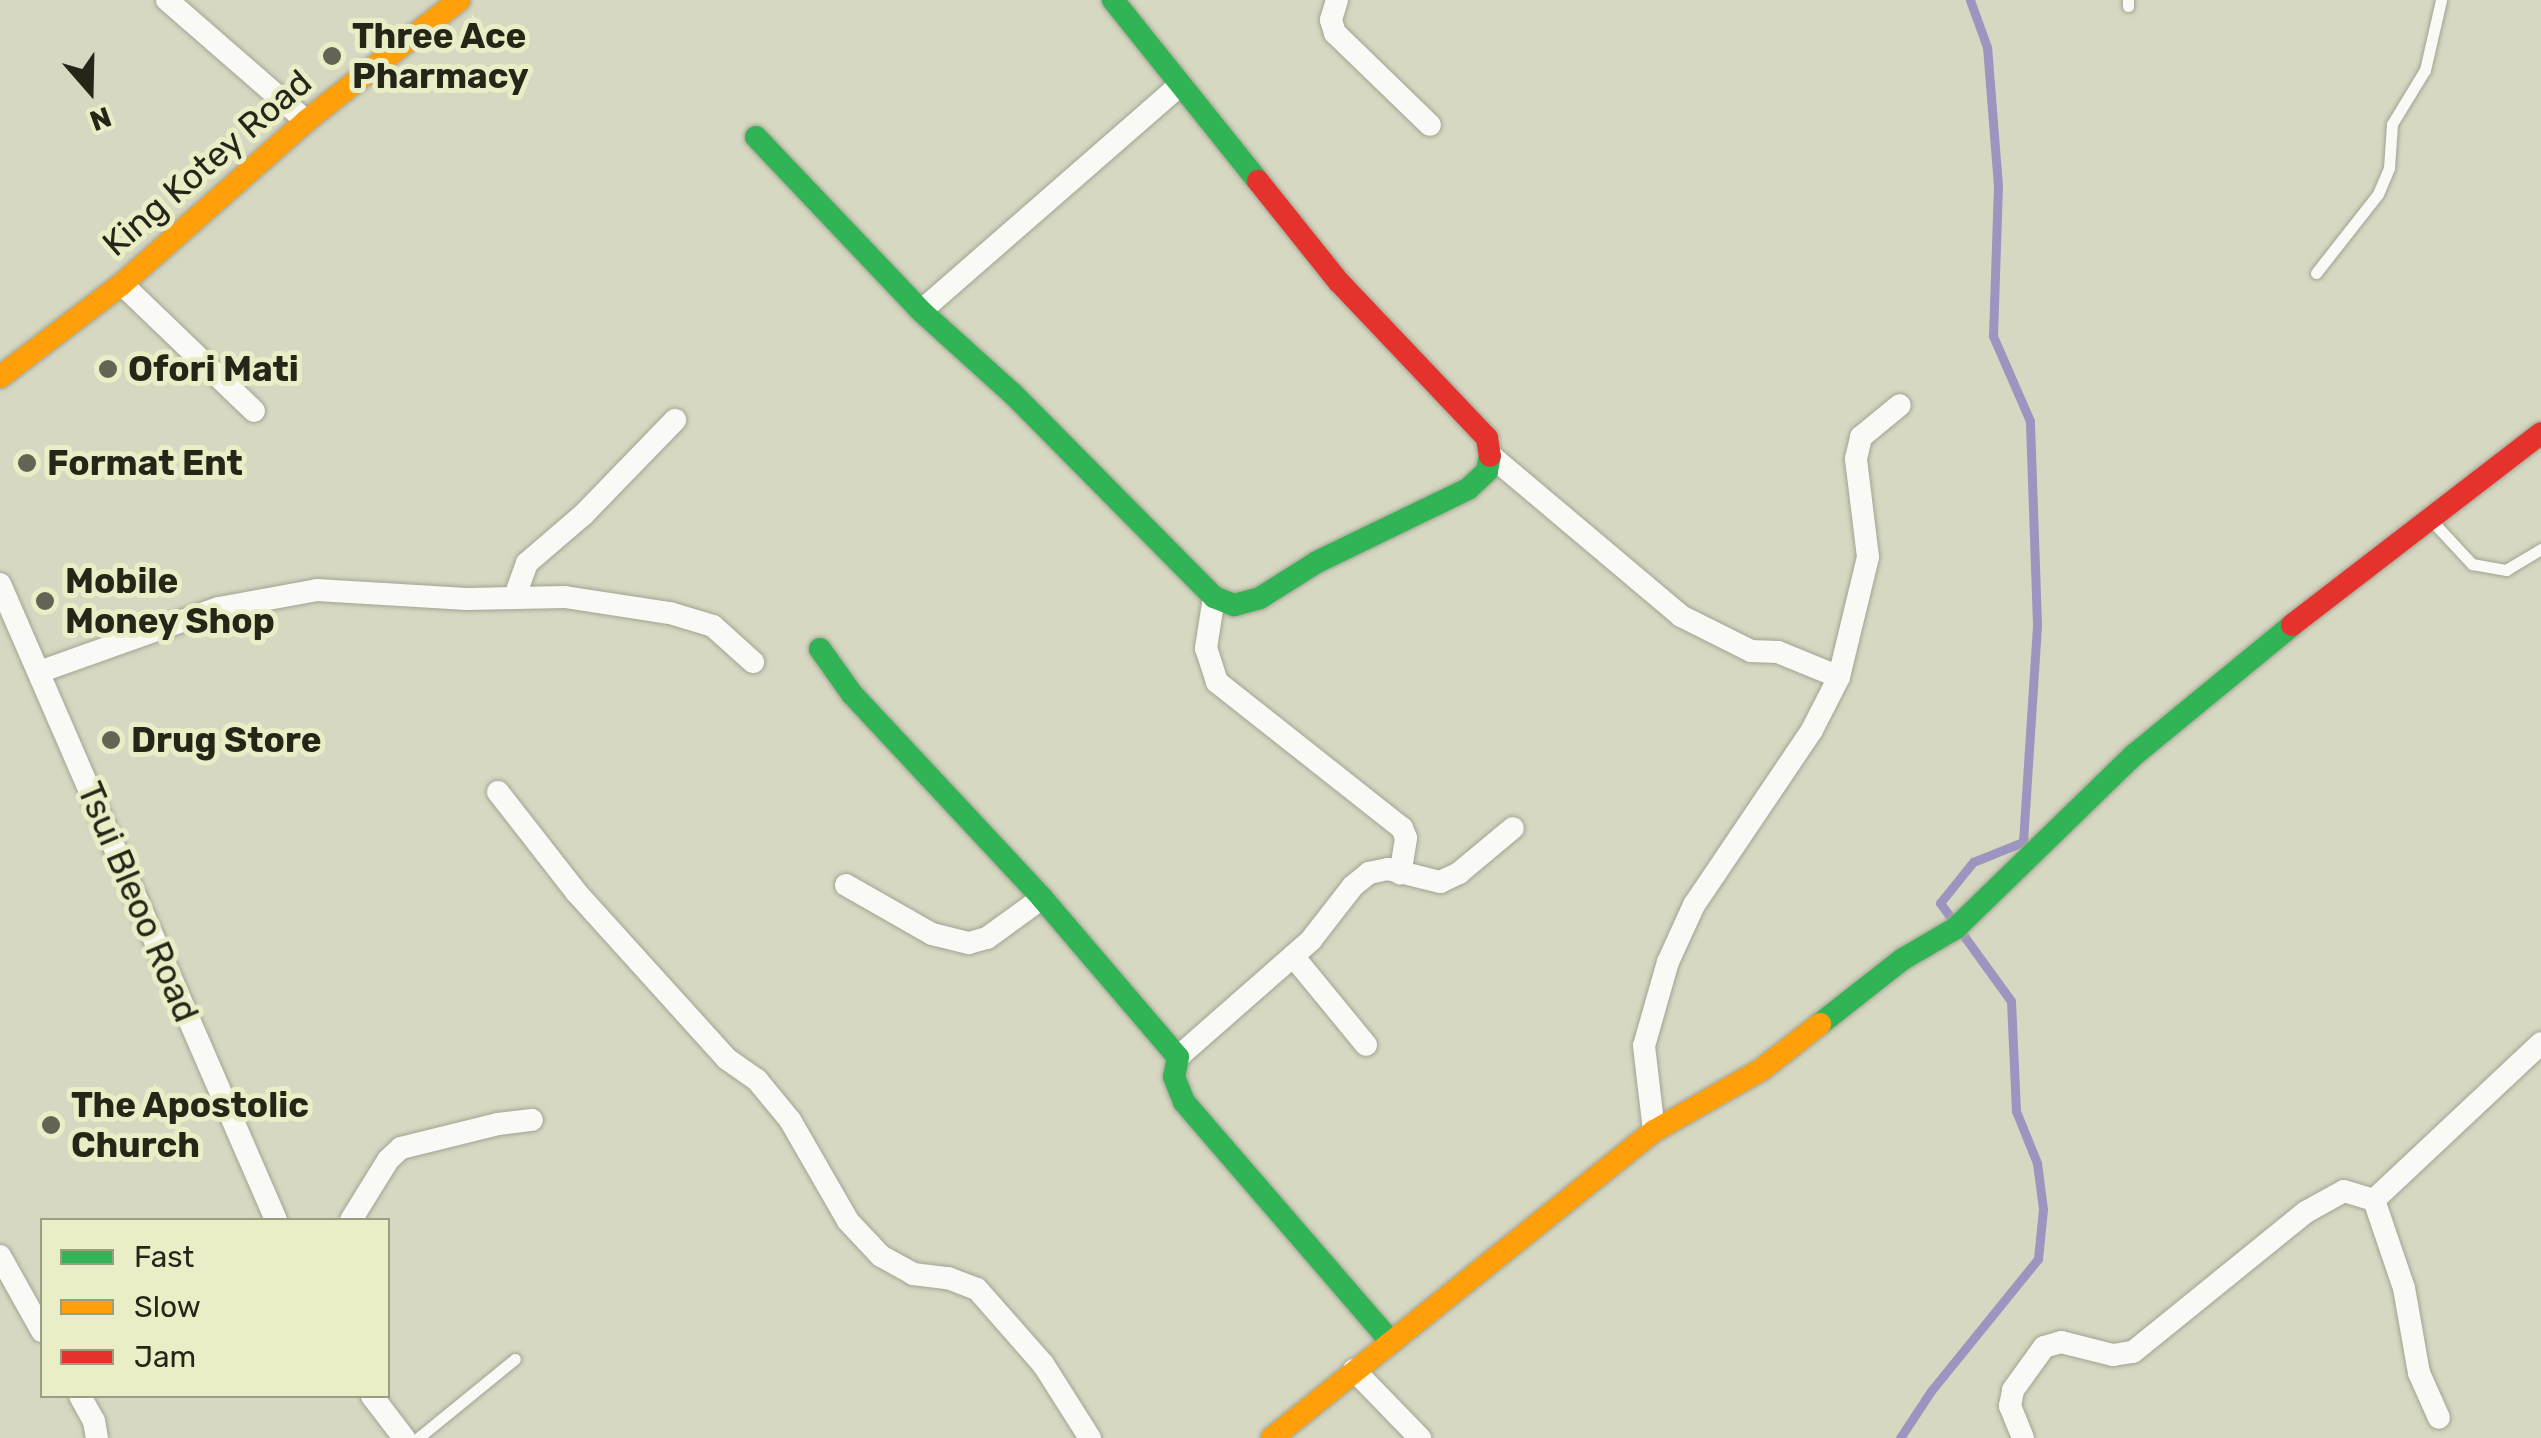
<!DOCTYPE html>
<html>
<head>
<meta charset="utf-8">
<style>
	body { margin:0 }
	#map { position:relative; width:2541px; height:1438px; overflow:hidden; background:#d6d8c2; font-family:Rubik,sans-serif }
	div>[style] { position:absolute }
	.stream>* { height:9px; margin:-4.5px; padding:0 4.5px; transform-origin:4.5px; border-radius:4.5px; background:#9d95c0 }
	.roads { filter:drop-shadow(0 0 2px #a2a392) drop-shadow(0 0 2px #a2a392) }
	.lane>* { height:11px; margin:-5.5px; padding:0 5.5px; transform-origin:5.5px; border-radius:5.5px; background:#f9f9f6 }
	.street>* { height:22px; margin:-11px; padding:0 11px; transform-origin:11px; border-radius:11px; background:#f9f9f6 }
	.fast>* { height:22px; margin:-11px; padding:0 11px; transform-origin:11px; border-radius:11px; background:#30b455 }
	.slow>* { height:22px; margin:-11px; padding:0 11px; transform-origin:11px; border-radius:11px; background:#ff9f0a }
	.jam>* { height:22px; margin:-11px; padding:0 11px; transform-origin:11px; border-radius:11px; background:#e5322d }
	.dots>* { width:28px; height:28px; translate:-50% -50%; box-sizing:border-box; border:5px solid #eaeec7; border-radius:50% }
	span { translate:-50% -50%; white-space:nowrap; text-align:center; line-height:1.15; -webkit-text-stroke:10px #eaeec7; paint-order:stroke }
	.poi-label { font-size:35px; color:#252617; font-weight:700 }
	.left { translate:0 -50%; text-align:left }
	.street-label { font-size:35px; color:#252617 }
	.legend { position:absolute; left:40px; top:1218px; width:350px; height:180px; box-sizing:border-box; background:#eaeec7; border:2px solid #9b9e81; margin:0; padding:12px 18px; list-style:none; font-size:30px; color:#252617 }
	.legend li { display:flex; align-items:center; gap:20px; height:50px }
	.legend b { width:50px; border:2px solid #9b9e81 }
	.north { position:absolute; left:40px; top:40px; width:100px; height:100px; -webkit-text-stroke:8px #eaeec7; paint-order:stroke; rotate:160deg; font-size:28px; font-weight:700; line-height:40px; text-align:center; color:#252617 }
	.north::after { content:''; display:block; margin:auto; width:35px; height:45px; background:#252617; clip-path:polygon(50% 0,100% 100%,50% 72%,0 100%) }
</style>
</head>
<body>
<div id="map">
	<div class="stream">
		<div style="left:1900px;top:1438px;width:56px;rotate:-56.6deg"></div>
		<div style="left:1931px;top:1391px;width:170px;rotate:-51deg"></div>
		<div style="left:2038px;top:1259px;width:50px;rotate:-84.3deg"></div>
		<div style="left:2043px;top:1209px;width:46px;rotate:-97.4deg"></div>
		<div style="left:2037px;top:1163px;width:56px;rotate:-112deg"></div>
		<div style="left:2016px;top:1111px;width:110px;rotate:-92.6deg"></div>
		<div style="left:2011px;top:1001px;width:121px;rotate:-125.9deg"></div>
		<div style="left:1940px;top:903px;width:53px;rotate:-51.2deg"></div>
		<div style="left:1973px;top:862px;width:54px;rotate:-21.8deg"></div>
		<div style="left:2023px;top:842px;width:218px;rotate:-86.3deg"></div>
		<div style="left:2037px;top:624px;width:203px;rotate:-92deg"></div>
		<div style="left:2030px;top:421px;width:93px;rotate:-113.5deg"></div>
		<div style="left:1993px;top:336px;width:150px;rotate:-88.1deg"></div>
		<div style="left:1998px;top:186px;width:139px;rotate:-94.5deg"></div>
		<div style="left:1987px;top:47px;width:50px;rotate:-109.9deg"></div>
	</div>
	<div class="roads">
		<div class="lane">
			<div style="left:2128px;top:6px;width:6px;rotate:-90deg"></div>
			<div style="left:2316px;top:273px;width:100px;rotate:-51.9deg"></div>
			<div style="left:2378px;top:194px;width:28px;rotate:-67deg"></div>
			<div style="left:2389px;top:168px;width:44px;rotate:-86.1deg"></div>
			<div style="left:2392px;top:124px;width:63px;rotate:-58.6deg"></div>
			<div style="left:2425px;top:70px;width:72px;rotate:-77.1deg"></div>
			<div style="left:2432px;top:521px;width:59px;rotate:47.1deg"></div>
			<div style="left:2472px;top:564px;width:35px;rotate:10deg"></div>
			<div style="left:2506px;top:570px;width:41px;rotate:-31deg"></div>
			<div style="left:418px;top:1438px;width:125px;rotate:-39.2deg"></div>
		</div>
		<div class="street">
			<div style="left:167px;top:0;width:184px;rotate:41deg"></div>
			<div style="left:1337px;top:0;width:21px;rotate:107deg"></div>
			<div style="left:1331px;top:20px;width:14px;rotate:73deg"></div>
			<div style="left:1335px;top:33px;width:132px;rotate:44.1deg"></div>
			<div style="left:122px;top:284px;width:183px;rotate:43.9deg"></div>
			<div style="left:921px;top:311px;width:344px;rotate:-41.1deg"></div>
			<div style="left:1490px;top:455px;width:250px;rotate:40.1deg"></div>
			<div style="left:1681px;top:616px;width:78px;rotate:26.6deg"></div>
			<div style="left:1751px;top:651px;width:27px;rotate:2deg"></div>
			<div style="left:1778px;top:652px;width:66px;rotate:22.3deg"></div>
			<div style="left:0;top:584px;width:693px;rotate:66.54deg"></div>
			<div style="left:515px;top:596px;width:35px;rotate:-70deg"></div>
			<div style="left:527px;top:563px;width:75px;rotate:-40.7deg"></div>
			<div style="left:584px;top:514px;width:131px;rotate:-45.9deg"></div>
			<div style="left:1214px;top:597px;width:52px;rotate:98.9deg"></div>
			<div style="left:1206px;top:648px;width:36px;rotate:72deg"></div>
			<div style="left:1217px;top:682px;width:236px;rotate:38.3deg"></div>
			<div style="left:1402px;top:828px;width:11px;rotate:68deg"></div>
			<div style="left:1406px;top:838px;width:36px;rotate:99deg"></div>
			<div style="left:39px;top:672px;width:191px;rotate:-19.6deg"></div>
			<div style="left:219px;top:608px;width:100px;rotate:-10.4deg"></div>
			<div style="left:317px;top:590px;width:150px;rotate:3.4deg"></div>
			<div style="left:467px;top:599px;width:98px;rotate:-1.2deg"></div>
			<div style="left:565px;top:597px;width:106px;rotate:8.7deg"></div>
			<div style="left:670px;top:613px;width:45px;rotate:16.8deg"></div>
			<div style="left:713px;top:626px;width:54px;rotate:42deg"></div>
			<div style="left:498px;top:792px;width:127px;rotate:52deg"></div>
			<div style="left:576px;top:892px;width:225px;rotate:47.9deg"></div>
			<div style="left:727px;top:1059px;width:37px;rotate:35deg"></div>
			<div style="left:757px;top:1080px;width:52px;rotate:50.5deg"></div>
			<div style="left:790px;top:1120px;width:116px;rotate:60.1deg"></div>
			<div style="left:848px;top:1221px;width:48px;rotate:46.7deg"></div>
			<div style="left:881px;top:1256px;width:37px;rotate:29deg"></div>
			<div style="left:913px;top:1274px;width:35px;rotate:7deg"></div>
			<div style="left:948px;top:1278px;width:31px;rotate:21deg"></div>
			<div style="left:977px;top:1289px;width:100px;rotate:48.7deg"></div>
			<div style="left:1043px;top:1364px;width:88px;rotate:57.6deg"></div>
			<div style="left:846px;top:885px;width:99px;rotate:29.7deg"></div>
			<div style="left:932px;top:934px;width:38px;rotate:14deg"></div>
			<div style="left:969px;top:943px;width:19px;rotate:-16deg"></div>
			<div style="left:987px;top:938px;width:68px;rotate:-36deg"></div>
			<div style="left:1293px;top:956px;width:115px;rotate:50.6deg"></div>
			<div style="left:1178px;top:1057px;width:177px;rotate:-41.3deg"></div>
			<div style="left:1311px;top:940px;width:68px;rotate:-52.1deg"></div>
			<div style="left:1353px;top:886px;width:21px;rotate:-39deg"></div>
			<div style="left:1369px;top:873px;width:19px;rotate:-12deg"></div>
			<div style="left:1388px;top:869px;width:54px;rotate:14deg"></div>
			<div style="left:1440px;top:882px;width:21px;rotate:-25deg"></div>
			<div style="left:1459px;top:873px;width:70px;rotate:-39.8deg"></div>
			<div style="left:1654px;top:1131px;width:86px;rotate:-96.7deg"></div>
			<div style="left:1644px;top:1046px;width:87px;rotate:-74.1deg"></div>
			<div style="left:1668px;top:962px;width:63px;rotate:-65.5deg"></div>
			<div style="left:1694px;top:905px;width:211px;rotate:-56deg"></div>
			<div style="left:1812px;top:730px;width:59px;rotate:-63deg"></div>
			<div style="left:1839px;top:677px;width:123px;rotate:-76.4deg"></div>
			<div style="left:1868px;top:557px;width:99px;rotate:-97deg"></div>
			<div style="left:1856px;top:459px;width:23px;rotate:-77deg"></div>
			<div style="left:1861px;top:437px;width:50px;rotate:-39.4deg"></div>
			<div style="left:2374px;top:1200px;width:93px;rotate:71.2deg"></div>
			<div style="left:2404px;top:1288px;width:86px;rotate:80deg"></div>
			<div style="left:2419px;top:1373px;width:49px;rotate:66deg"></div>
			<div style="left:351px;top:1220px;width:70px;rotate:-58.3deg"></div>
			<div style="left:388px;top:1160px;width:18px;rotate:-43deg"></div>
			<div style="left:401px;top:1148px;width:100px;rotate:-13.9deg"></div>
			<div style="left:498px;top:1124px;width:34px;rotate:-7deg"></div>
			<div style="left:0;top:1256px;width:86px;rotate:60.8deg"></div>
			<div style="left:1354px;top:1370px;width:95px;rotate:45.9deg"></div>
			<div style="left:80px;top:1396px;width:29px;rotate:61deg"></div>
			<div style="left:94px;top:1421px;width:17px;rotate:80deg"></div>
			<div style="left:372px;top:1396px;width:53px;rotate:52.7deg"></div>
			<div style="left:2023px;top:1438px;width:35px;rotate:-112deg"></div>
			<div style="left:2010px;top:1406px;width:16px;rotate:-79deg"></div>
			<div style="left:2013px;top:1390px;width:53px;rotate:-54.2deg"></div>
			<div style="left:2044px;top:1347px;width:18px;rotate:-16deg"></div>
			<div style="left:2061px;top:1342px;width:54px;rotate:14deg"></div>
			<div style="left:2113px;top:1355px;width:20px;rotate:-9deg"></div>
			<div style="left:2133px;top:1352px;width:223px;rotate:-39deg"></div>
			<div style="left:2306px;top:1212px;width:43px;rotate:-28.9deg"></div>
			<div style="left:2344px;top:1191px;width:31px;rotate:17deg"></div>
			<div style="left:2374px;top:1200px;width:229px;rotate:-43.2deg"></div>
		</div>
		<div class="fast">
			<div style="left:1113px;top:0;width:232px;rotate:51.3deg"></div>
			<div style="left:756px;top:137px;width:240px;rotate:46.5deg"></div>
			<div style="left:921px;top:311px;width:124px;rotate:42.1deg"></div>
			<div style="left:1013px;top:394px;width:286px;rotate:45.3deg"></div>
			<div style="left:1214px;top:597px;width:22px;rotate:22deg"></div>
			<div style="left:1234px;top:605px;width:27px;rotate:-15deg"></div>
			<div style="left:1260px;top:598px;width:67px;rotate:-32.3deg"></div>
			<div style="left:1317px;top:562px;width:168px;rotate:-25.8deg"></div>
			<div style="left:1468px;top:489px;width:26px;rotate:-43deg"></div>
			<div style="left:1487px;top:471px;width:15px;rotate:-79deg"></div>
			<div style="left:820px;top:649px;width:55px;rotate:54.6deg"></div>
			<div style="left:852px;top:694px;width:279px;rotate:47deg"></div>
			<div style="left:1042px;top:898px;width:209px;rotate:49.5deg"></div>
			<div style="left:1178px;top:1057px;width:20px;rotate:101deg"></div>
			<div style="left:1174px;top:1077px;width:27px;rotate:68deg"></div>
			<div style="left:1184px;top:1102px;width:317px;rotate:49.2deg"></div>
			<div style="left:1820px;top:1024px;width:105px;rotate:-38.1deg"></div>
			<div style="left:1903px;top:959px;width:61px;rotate:-30.3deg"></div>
			<div style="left:1956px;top:928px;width:248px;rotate:-44.2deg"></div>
			<div style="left:2134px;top:755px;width:205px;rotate:-39.4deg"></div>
		</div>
		<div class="slow">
			<div style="left:0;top:377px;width:153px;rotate:-37.3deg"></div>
			<div style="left:122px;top:284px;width:246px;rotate:-41.5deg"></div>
			<div style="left:306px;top:121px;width:195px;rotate:-38.3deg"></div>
			<div style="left:1272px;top:1438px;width:490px;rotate:-38.8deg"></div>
			<div style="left:1654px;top:1131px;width:123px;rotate:-29.7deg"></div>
			<div style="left:1761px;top:1070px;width:75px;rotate:-37.9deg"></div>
		</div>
		<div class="jam">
			<div style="left:1258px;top:181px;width:129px;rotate:51.3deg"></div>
			<div style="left:1339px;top:282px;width:215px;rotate:46.5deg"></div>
			<div style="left:1487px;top:438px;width:18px;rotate:81deg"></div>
			<div style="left:2292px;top:625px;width:314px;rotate:-37.6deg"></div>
		</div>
	</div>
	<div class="dots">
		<div style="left:332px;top:56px;background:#636453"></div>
		<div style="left:108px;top:369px;background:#636453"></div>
		<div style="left:27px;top:463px;background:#636453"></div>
		<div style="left:45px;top:601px;background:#636453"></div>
		<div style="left:111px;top:740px;background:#636453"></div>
		<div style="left:51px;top:1125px;background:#636453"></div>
	</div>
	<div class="poi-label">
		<span class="left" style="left:352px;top:56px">Three Ace<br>Pharmacy</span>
		<span class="left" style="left:128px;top:369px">Ofori Mati</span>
		<span class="left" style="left:47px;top:463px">Format Ent</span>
		<span class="left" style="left:65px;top:601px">Mobile<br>Money Shop</span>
		<span class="left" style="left:131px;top:740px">Drug Store</span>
		<span class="left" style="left:71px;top:1125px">The Apostolic<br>Church</span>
	</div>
	<div class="street-label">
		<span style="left:207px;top:163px;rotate:-41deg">King Kotey Road</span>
		<span style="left:138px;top:902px;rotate:67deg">Tsui Bleoo Road</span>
	</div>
	<ul class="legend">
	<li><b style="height:12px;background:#30b455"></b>Fast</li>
	<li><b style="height:12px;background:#ff9f0a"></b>Slow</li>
	<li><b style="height:12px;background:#e5322d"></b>Jam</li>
	</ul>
	<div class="north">N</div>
</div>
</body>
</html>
